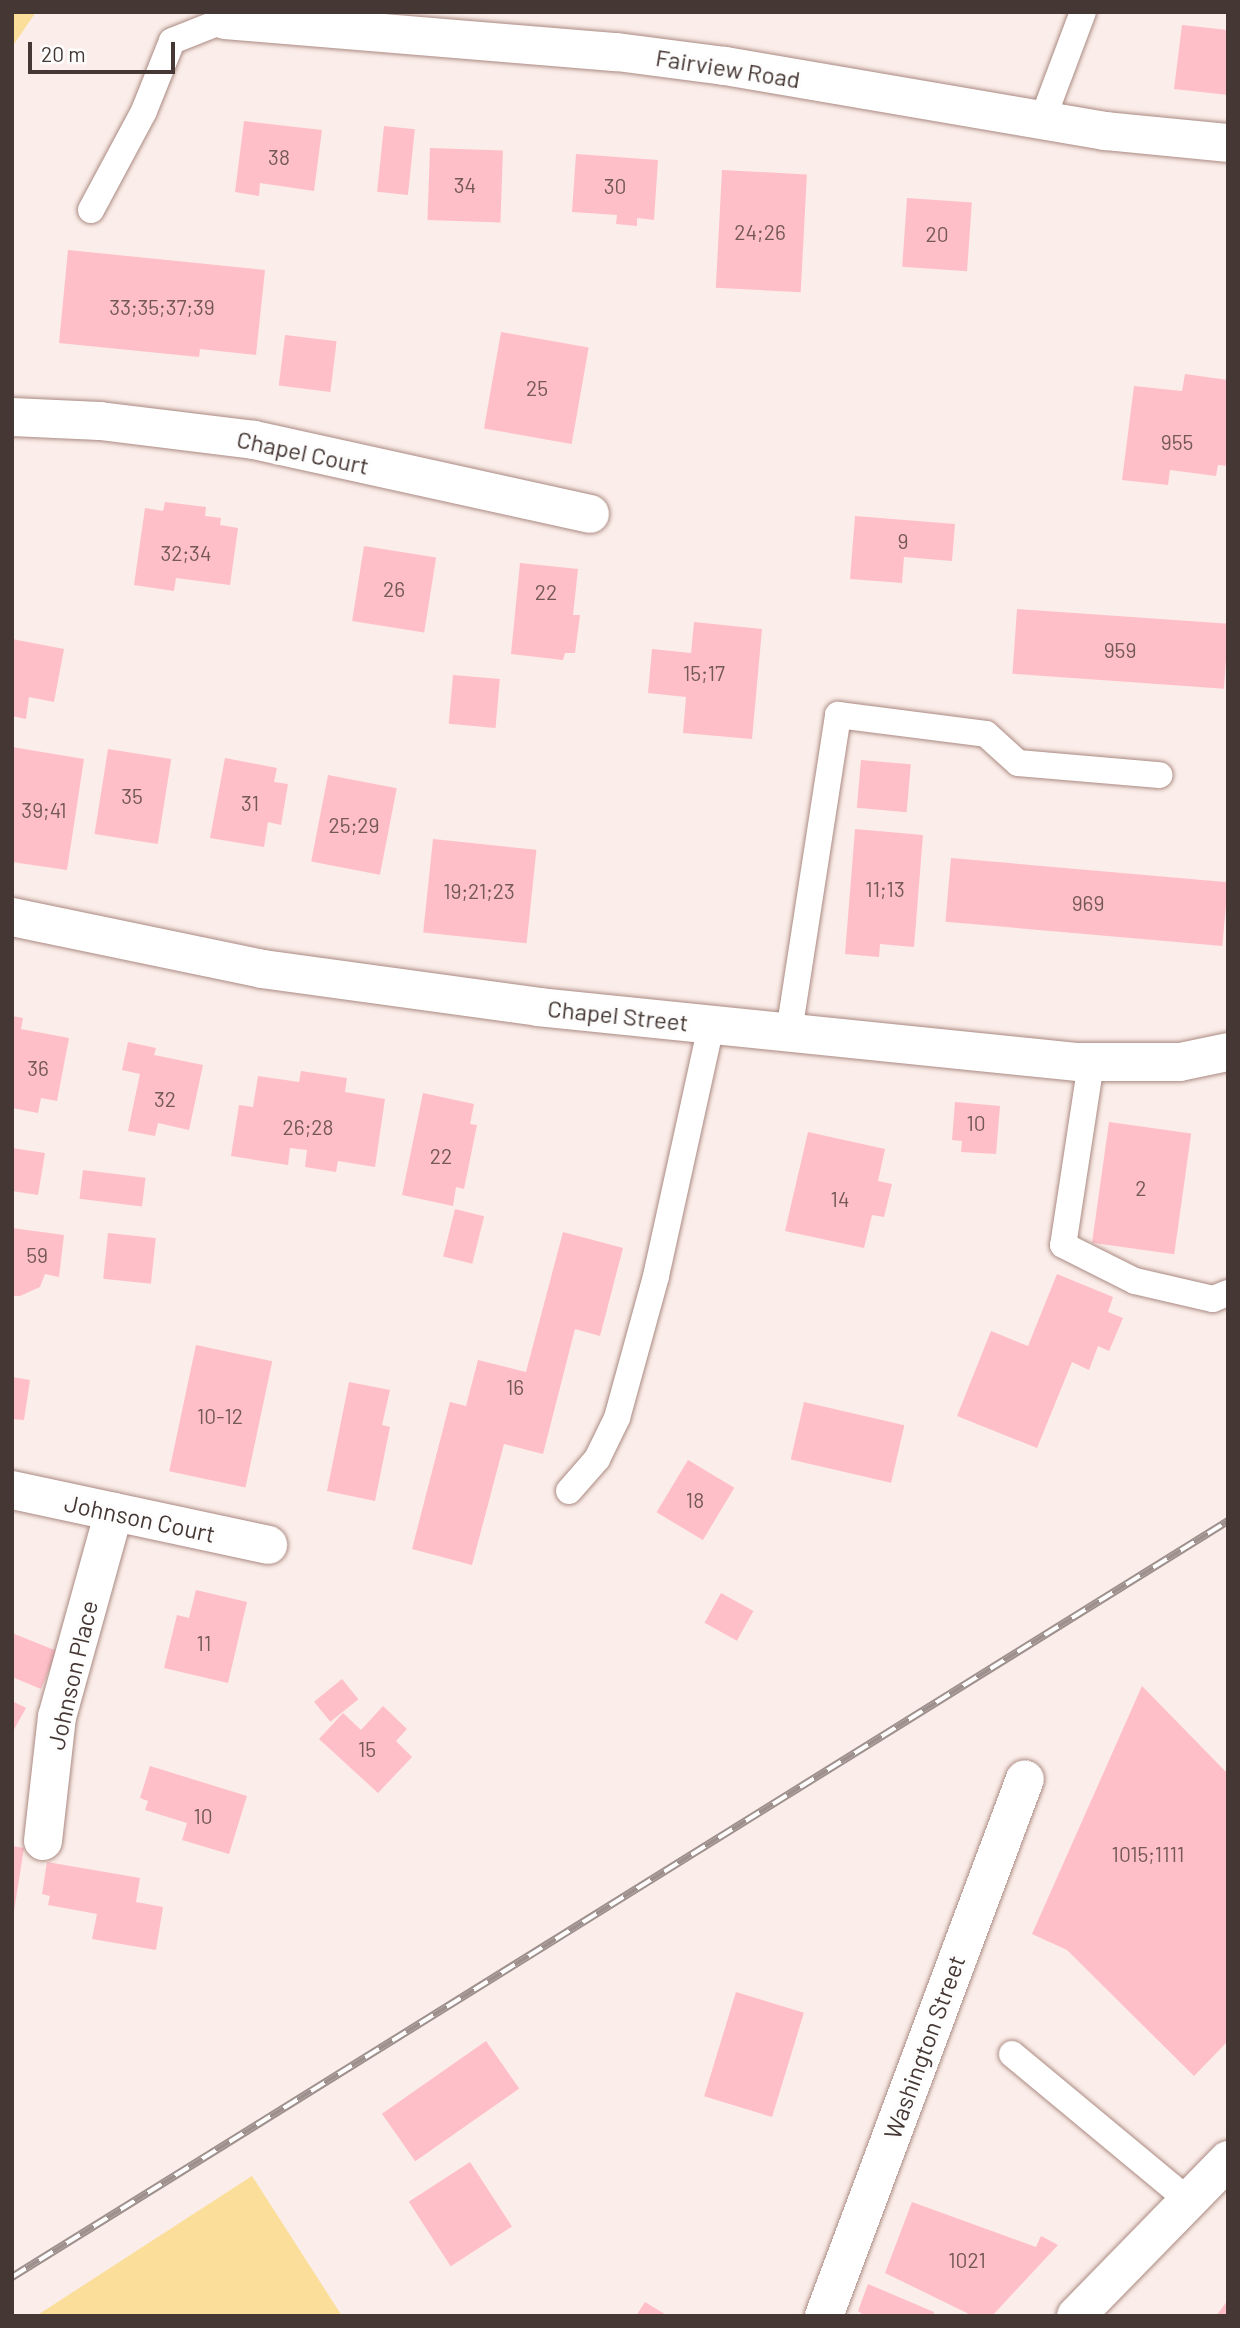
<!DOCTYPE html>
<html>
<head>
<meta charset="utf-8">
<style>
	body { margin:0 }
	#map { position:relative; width:1240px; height:2328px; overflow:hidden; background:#fbede9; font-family:Barlow,sans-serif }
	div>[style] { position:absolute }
	.green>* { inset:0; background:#fade9a }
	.building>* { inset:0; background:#ffbfc8; transform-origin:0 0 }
	.roads { filter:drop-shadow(0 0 2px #aa8a82) drop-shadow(0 0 2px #aa8a82) }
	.lane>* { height:26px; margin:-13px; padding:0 13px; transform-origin:13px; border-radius:13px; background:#fff }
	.street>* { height:38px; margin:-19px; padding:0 19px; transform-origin:19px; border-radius:19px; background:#fff }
	.secondary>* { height:38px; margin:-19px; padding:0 19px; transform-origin:19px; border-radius:19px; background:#fff }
	.rail>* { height:8px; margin-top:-4px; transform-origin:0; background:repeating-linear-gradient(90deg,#fdfdfd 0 16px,#9e908c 0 32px); box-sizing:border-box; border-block:2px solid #9e908c }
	span { translate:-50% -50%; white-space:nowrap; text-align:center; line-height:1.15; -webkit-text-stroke:7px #fdfdfd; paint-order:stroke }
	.number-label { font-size:21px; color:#745958 }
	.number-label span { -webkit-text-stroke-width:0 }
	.street-label { font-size:24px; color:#453733 }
	.frame { position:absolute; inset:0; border:14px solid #453733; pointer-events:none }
	.scale { position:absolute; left:28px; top:42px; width:147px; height:32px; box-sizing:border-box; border:4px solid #453733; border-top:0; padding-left:9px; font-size:21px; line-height:24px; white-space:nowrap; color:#453733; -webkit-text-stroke:5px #fdfdfd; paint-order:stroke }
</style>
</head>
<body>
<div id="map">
	<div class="green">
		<div style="clip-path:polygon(12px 12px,36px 12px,12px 47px)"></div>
		<div style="clip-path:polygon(252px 2176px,342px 2316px,36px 2316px)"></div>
	</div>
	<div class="building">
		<div style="clip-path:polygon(1182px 25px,1228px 30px,1228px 95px,1174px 89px)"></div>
		<div style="clip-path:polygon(244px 121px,322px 130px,314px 191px,260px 183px,259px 196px,235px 192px)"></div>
		<div style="left:384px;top:126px;width:31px;height:66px;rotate:6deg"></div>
		<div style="left:430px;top:148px;width:73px;height:72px;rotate:2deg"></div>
		<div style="clip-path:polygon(576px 154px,658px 160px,654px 220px,637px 218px,637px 226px,616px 224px,617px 215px,572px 212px)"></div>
		<div style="left:722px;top:170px;width:85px;height:118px;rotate:3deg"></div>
		<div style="left:907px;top:198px;width:65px;height:69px;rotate:4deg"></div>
		<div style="clip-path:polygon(68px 250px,265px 270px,256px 355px,200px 349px,199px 357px,59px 343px)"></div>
		<div style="left:501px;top:332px;width:89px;height:98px;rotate:10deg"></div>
		<div style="left:285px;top:335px;width:52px;height:51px;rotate:7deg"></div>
		<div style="clip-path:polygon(1185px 374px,1228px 380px,1228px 466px,1218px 465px,1216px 476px,1170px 470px,1168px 485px,1122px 480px,1134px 386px,1182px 391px)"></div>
		<div style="clip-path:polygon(165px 502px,206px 507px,205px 516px,221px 518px,220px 525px,238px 528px,230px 585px,176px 578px,174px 591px,134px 585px,145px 508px,163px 511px)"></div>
		<div style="clip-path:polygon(855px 516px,955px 524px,952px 561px,904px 557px,902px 583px,850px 579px)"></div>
		<div style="left:364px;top:546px;width:73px;height:76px;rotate:9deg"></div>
		<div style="clip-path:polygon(520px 563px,578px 569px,573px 615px,580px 615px,575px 653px,565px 653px,563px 660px,511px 654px)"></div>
		<div style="left:1017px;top:609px;width:212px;height:65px;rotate:4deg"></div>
		<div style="clip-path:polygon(694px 622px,762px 629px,752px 739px,683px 733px,686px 697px,648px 693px,652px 649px,691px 653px)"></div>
		<div style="clip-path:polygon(12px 639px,64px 649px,54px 702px,29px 697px,26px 719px,12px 716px)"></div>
		<div style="left:453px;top:675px;width:47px;height:49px;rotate:5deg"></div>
		<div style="clip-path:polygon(12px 747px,84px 759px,67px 870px,12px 862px)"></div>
		<div style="left:108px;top:749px;width:64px;height:86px;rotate:9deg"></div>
		<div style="clip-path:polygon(225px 758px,277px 768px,274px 782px,288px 784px,281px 825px,268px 822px,264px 847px,210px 838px)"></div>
		<div style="left:861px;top:760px;width:50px;height:48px;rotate:5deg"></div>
		<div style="left:328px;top:775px;width:70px;height:88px;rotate:11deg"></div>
		<div style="clip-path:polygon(855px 829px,923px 835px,914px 947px,880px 944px,879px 957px,845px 954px)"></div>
		<div style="left:433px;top:839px;width:104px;height:94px;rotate:6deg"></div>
		<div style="left:951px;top:858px;width:278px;height:64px;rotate:5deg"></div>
		<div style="clip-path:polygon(12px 1016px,23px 1018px,21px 1029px,69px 1038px,57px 1101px,41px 1098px,38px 1113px,12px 1108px)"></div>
		<div style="clip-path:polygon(128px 1042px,156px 1048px,154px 1055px,203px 1065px,189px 1130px,158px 1123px,155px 1136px,128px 1131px,140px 1074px,122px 1070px)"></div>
		<div style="clip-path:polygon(301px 1071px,347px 1078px,345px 1092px,385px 1099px,375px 1167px,338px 1161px,336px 1172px,305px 1167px,307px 1150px,290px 1148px,288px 1165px,231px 1156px,239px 1105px,253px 1107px,258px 1076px,299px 1082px)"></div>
		<div style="clip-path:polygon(423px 1093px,474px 1104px,470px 1124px,477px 1125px,464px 1189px,456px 1187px,453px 1206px,402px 1195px)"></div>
		<div style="clip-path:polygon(955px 1102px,1000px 1106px,996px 1154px,961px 1152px,962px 1141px,952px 1140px)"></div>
		<div style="left:1109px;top:1122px;width:83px;height:122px;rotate:8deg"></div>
		<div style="clip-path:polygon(808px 1132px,885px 1149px,878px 1181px,892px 1184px,884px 1217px,872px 1215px,864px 1248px,785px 1231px)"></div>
		<div style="clip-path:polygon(12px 1148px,45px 1153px,38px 1195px,12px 1191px)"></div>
		<div style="left:83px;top:1170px;width:63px;height:29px;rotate:7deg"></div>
		<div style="left:455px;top:1209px;width:30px;height:49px;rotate:14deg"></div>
		<div style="clip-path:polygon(12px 1228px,64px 1235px,59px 1277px,45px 1274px,40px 1287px,20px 1296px,12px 1296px)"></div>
		<div style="clip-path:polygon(563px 1232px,623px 1248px,600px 1336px,575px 1329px,543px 1454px,504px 1444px,472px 1565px,412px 1549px,450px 1402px,466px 1406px,478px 1360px,526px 1372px)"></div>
		<div style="left:108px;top:1233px;width:48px;height:46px;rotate:6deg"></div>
		<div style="clip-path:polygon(1057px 1274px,1113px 1297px,1108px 1312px,1123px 1318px,1109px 1351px,1098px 1346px,1089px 1370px,1072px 1362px,1037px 1448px,957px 1416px,991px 1331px,1028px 1346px)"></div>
		<div style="left:196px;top:1345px;width:78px;height:129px;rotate:12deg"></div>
		<div style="clip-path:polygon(12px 1377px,30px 1380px,24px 1420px,12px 1419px)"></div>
		<div style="clip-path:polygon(349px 1382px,390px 1390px,382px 1425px,390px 1427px,375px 1501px,327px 1491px)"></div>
		<div style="left:804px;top:1402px;width:103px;height:59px;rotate:13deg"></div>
		<div style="left:688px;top:1460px;width:54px;height:61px;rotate:31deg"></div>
		<div style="clip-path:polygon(196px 1590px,247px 1602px,228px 1683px,164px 1668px,177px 1615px,189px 1618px)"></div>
		<div style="left:721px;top:1593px;width:37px;height:34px;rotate:29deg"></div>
		<div style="clip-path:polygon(12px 1633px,57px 1651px,41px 1689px,12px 1677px)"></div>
		<div style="left:342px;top:1679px;width:26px;height:36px;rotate:51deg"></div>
		<div style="clip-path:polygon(1142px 1686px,1228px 1774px,1228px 2041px,1194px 2076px,1067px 1950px,1032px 1934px)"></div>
		<div style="clip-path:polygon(12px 1701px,26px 1708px,12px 1733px)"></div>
		<div style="clip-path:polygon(383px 1706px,407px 1729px,396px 1741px,412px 1757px,378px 1793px,319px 1739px,343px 1713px,361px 1730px)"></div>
		<div style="clip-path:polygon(150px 1766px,247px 1796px,229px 1854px,182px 1840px,187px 1823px,145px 1810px,148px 1801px,140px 1798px)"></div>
		<div style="clip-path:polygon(12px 1846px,24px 1848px,14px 1911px,12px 1911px)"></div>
		<div style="clip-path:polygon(47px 1862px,140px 1878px,136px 1902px,163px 1907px,156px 1950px,92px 1939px,97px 1914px,48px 1905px,50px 1896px,42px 1894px)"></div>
		<div style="left:736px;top:1992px;width:71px;height:109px;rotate:17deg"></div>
		<div style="left:486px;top:2041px;width:58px;height:127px;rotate:55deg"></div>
		<div style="left:470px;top:2162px;width:77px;height:73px;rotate:57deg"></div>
		<div style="clip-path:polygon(912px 2202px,1036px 2247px,1041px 2236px,1058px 2245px,992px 2316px,973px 2316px,885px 2273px)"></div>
		<div style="clip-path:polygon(868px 2284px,934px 2312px,933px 2316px,865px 2316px,858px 2311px)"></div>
		<div style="clip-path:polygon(1228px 2300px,1228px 2316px,1216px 2316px)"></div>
		<div style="clip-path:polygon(645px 2302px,668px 2316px,636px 2316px)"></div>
	</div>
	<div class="roads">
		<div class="lane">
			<div style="left:1042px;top:121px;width:116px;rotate:-69.4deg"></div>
			<div style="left:91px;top:210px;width:112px;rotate:-61.8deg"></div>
			<div style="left:144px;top:111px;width:75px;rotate:-68.2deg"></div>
			<div style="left:172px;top:41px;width:57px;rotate:-21.6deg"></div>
			<div style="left:789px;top:1032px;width:321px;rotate:-81.2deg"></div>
			<div style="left:838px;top:715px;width:149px;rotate:7.3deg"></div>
			<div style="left:986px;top:734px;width:43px;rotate:42.2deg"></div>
			<div style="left:1018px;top:763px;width:142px;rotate:4.9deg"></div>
			<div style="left:1091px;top:1063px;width:184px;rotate:98.7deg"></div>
			<div style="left:1063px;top:1245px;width:80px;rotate:26.6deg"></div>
			<div style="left:1135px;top:1281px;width:80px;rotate:13deg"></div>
			<div style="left:1213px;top:1299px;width:16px;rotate:-22deg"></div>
			<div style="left:569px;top:1491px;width:43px;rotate:-48.8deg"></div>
			<div style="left:597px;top:1459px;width:46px;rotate:-64deg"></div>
			<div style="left:617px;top:1418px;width:147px;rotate:-74.6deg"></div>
			<div style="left:656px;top:1276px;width:257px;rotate:-77.6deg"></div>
			<div style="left:1012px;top:2054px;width:230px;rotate:39.7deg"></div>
		</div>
		<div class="street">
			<div style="left:225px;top:20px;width:393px;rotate:4.7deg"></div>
			<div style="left:617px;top:52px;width:109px;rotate:7.4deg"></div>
			<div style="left:725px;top:66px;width:386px;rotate:9.7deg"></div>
			<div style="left:1105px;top:131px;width:124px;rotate:5.6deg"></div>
			<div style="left:12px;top:417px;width:88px;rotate:2.6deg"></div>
			<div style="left:100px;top:421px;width:155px;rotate:7deg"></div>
			<div style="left:254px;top:440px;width:344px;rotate:12.4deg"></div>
			<div style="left:12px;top:1490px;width:262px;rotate:12.1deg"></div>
			<div style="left:43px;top:1841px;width:125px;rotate:-83.6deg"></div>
			<div style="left:57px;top:1717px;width:213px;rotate:-74.5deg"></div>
			<div style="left:824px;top:2316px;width:573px;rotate:-69.48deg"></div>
		</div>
		<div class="secondary">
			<div style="left:12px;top:917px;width:255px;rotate:11.7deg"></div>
			<div style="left:262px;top:969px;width:279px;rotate:7.8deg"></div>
			<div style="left:538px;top:1007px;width:543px;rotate:5.82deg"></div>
			<div style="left:1078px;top:1062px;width:102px"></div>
			<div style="left:1180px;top:1062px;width:49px;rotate:-11.8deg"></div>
			<div style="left:1076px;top:2316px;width:218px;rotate:-45.7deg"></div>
		</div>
	</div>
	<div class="rail">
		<div style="left:12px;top:2277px;width:1432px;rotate:-31.87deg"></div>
	</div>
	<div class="number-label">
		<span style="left:279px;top:157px">38</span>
		<span style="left:465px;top:185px">34</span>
		<span style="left:615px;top:186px">30</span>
		<span style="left:760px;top:232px">24;26</span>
		<span style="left:937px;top:234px">20</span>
		<span style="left:162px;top:307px">33;35;37;39</span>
		<span style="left:537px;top:388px">25</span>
		<span style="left:1177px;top:442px">955</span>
		<span style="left:903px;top:541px">9</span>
		<span style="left:186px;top:553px">32;34</span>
		<span style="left:394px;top:589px">26</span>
		<span style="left:546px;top:592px">22</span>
		<span style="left:1120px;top:650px">959</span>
		<span style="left:704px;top:673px">15;17</span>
		<span style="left:132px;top:796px">35</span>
		<span style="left:250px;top:803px">31</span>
		<span style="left:44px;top:810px">39;41</span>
		<span style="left:354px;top:825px">25;29</span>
		<span style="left:885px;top:889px">11;13</span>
		<span style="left:479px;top:891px">19;21;23</span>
		<span style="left:1088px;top:903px">969</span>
		<span style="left:38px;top:1068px">36</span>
		<span style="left:165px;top:1099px">32</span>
		<span style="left:976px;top:1123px">10</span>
		<span style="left:308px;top:1127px">26;28</span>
		<span style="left:441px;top:1156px">22</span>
		<span style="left:1141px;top:1188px">2</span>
		<span style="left:840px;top:1199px">14</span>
		<span style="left:37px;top:1255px">59</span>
		<span style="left:515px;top:1387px">16</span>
		<span style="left:220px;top:1416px">10-12</span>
		<span style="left:695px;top:1500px">18</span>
		<span style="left:204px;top:1643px">11</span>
		<span style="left:367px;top:1749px">15</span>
		<span style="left:203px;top:1816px">10</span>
		<span style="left:1148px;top:1854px">1015;1111</span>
		<span style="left:967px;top:2260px">1021</span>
	</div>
	<div class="street-label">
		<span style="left:728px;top:68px;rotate:9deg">Fairview Road</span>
		<span style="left:303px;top:452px;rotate:12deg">Chapel Court</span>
		<span style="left:618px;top:1015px;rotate:6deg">Chapel Street</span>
		<span style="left:140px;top:1518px;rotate:12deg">Johnson Court</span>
		<span style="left:72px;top:1675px;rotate:-77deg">Johnson Place</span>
		<span style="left:924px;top:2047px;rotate:-70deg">Washington Street</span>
	</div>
	<div class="frame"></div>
	<div class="scale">20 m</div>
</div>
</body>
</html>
